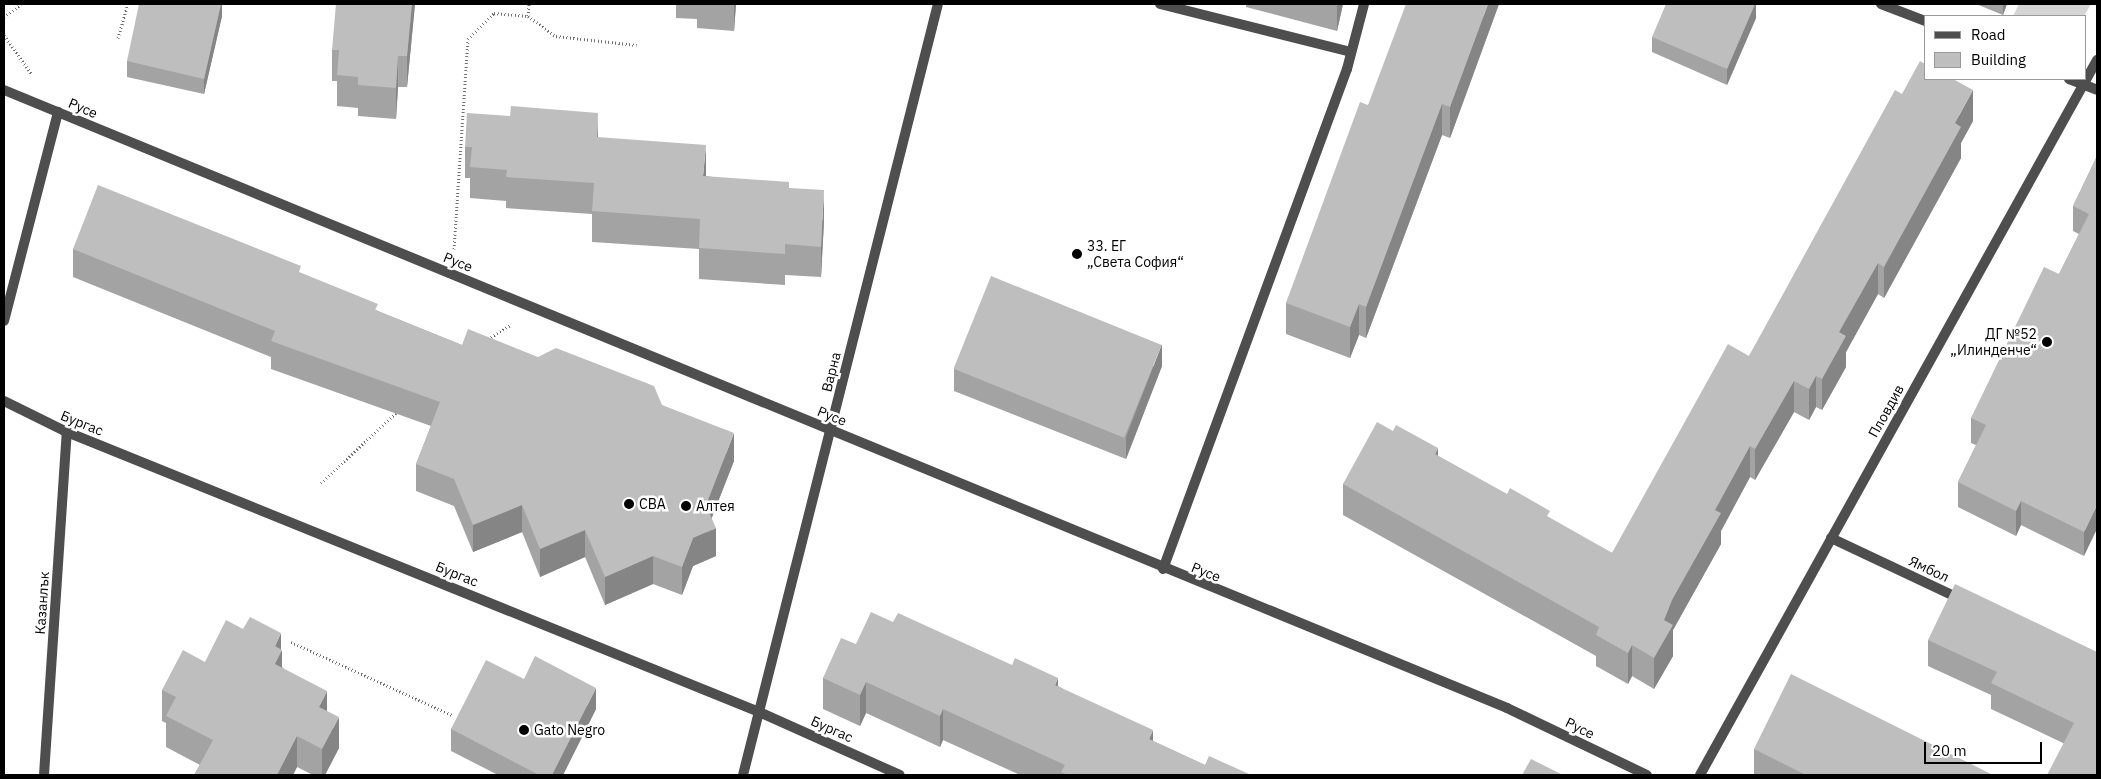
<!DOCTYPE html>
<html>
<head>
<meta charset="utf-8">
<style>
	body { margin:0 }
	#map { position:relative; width:2101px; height:779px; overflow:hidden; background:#fff; font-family:"IBM Plex Sans",sans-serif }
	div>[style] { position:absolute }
	.green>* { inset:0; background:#d5d5d5 }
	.path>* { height:3px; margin-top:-1.5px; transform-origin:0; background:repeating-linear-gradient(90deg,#707070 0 1px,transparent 0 3.5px) }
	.lane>* { height:10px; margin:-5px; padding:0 5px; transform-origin:5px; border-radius:5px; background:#4e4e4e }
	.street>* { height:10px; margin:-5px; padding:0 5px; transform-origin:5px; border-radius:5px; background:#4e4e4e }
	.wall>* { inset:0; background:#a3a3a3 }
	.shaded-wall>* { inset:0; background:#858585 }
	.building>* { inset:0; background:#bebebe; transform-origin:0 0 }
	.dots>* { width:14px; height:14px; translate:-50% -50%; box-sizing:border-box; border:2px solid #fff; border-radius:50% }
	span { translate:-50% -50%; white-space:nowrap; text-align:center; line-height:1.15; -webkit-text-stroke:5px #fff; paint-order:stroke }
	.street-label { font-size:14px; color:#000 }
	.poi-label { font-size:14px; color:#000 }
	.left { translate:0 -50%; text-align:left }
	.right { translate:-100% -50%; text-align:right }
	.frame { position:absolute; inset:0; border:5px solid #000; pointer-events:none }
	.legend { position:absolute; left:1924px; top:15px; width:162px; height:65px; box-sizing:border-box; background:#fff; border:1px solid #999; margin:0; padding:6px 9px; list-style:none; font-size:15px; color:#000 }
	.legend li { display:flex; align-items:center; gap:10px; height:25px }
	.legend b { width:25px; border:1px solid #999 }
	.scale { position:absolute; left:1924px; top:742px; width:118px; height:22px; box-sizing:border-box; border:2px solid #000; border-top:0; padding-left:6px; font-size:15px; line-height:18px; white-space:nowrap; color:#000; -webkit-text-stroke:4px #fff; paint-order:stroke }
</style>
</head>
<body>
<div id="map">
	<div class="green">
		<div style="clip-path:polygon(2019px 4px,2091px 4px,2084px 16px,2013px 16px)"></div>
	</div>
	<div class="path">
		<div style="left:528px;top:16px;width:12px;rotate:-85deg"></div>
		<div style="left:4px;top:17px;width:21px;rotate:-37deg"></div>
		<div style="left:4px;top:35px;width:47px;rotate:54.6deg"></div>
		<div style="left:118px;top:38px;width:35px;rotate:-74deg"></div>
		<div style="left:454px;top:249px;width:210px;rotate:-86.2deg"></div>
		<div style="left:468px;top:39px;width:37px;rotate:-45deg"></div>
		<div style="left:494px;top:13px;width:34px;rotate:5deg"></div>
		<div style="left:528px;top:16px;width:34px;rotate:36deg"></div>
		<div style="left:556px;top:36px;width:81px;rotate:6.3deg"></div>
		<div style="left:488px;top:339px;width:26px;rotate:-32deg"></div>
		<div style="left:321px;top:483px;width:104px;rotate:-43.1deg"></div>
		<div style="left:291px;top:642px;width:177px;rotate:24.4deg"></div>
	</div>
	<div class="lane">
		<div style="left:1160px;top:4px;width:197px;rotate:14.1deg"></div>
		<div style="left:1163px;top:569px;width:533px;rotate:-69.8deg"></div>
		<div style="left:1347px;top:69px;width:67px;rotate:-75.3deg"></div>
	</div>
	<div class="street">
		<div style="left:1881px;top:4px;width:47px;rotate:21.1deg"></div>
		<div style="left:2069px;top:79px;width:30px;rotate:21deg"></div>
		<div style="left:4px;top:90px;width:1625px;rotate:22.35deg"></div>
		<div style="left:1507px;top:708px;width:155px;rotate:25.6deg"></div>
		<div style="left:4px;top:321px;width:216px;rotate:-75.5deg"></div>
		<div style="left:4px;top:401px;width:70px;rotate:26.2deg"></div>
		<div style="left:67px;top:432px;width:747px;rotate:22.03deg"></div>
		<div style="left:759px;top:712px;width:154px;rotate:24.1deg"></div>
		<div style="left:1831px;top:538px;width:146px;rotate:25.2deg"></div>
		<div style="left:44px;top:775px;width:344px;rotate:-86.2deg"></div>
		<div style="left:743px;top:775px;width:795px;rotate:-75.81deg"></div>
		<div style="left:1700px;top:775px;width:818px;rotate:-60.96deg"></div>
	</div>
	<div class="wall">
		<div style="clip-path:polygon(222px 4px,222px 16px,204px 94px,127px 77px,127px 61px)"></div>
		<div style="clip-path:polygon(415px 4px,407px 87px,398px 87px,396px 119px,358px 116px,358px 108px,337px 106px,337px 81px,332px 81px,332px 50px)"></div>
		<div style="clip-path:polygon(676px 4px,736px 4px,734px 31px,697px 28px,697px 19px,676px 18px)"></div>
		<div style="clip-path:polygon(1246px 4px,1343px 4px,1337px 31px,1246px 7px)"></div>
		<div style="clip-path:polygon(1499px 4px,1450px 138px,1442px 135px,1366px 338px,1359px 335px,1350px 358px,1286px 334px,1286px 303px,1368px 105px)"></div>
		<div style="clip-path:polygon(1756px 4px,1756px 18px,1727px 85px,1652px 52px,1652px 37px)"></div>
		<div style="clip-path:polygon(1976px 4px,2007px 4px,2003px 15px)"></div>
		<div style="clip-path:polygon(1902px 94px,1973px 121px,1961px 143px,1961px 158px,1884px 298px,1878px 294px,1846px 352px,1846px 367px,1822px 410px,1816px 407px,1809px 420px,1794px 412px,1755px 480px,1750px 477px,1721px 531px,1721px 544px,1673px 630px,1673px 656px,1654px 689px,1632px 676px,1628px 684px,1596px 666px,1596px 656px,1343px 515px,1343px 484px,1438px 456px,1612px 553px,1749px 356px)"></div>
		<div style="clip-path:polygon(598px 138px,706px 176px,789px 188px,824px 221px,821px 277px,785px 275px,785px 285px,699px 279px,699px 249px,592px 242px,592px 214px,506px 208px,506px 201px,470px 198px,470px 178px,465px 178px,465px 147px)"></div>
		<div style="clip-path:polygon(2097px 156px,2084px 556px,2021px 525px,2016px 536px,1958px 507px,1958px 482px,1976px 445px,1971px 443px,1971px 418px,2059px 274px,2079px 234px,2073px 231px,2073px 206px)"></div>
		<div style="clip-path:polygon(73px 249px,301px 273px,378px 311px,462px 345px,662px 405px,734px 461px,711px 518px,716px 556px,693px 566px,682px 595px,653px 584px,605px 605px,585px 557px,540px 577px,522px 532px,473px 552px,454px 506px,416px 491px,416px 464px,431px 426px,271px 369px,271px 357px,73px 277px)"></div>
		<div style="clip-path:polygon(1162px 366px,1126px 459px,954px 391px,954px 369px)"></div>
		<div style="clip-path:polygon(893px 622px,1058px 686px,1153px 741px,1205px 765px,1249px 775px,1020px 775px,943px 740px,940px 747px,866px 713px,860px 726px,823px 709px,823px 678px,856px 644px)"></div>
		<div style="clip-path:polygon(243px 629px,281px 649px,282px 667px,327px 711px,339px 748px,325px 775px,313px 775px,297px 767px,293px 775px,194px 775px,200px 765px,166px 747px,166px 723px,162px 721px,162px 690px,205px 662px)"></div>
		<div style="clip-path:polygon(1928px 640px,2097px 652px,2097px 775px,2063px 743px,1991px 709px,1991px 695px,1928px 666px)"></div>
		<div style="clip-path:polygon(524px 679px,596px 709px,563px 775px,498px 775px,451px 751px,451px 729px)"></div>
		<div style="clip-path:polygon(1754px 749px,1993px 775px,1754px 775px)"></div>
	</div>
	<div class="shaded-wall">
		<div style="clip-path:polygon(221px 4px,222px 4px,222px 16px,204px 94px,204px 79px)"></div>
		<div style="clip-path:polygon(412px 4px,415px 4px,407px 87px,407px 56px)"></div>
		<div style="clip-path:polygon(734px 4px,736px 4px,734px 31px)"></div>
		<div style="clip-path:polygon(1337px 4px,1343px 4px,1337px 31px)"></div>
		<div style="clip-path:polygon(1488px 4px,1499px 4px,1450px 138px,1450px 107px)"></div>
		<div style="clip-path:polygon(1755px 4px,1756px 4px,1756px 18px,1727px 85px,1727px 69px)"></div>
		<div style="clip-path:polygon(2003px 4px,2007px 4px,2003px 15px)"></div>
		<div style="clip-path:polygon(398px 56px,398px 87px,396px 119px,396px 88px)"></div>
		<div style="clip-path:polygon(1973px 90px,1973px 121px,1961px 143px,1961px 158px,1884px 298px,1884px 267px,1955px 123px)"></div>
		<div style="clip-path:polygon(1442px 104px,1442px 135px,1366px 338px,1366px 307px)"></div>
		<div style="clip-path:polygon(598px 113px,598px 144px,597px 137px)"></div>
		<div style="clip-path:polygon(706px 145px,706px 176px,703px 176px)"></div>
		<div style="clip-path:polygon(824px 190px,824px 221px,821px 277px,821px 247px)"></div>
		<div style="clip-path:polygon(1878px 263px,1878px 294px,1846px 352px,1846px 367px,1822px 410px,1822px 379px,1839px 332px)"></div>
		<div style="clip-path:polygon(1359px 304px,1359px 335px,1350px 358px,1350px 327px)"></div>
		<div style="clip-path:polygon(1162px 344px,1162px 366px,1126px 459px,1126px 437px)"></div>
		<div style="clip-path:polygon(1816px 376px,1816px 407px,1809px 420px,1809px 389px)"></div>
		<div style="clip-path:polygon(1794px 381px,1794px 412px,1755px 480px,1755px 449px)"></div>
		<div style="clip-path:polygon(734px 433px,734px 461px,706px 533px,716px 528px,716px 556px,693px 566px,682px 595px,682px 567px)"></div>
		<div style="clip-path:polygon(1750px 446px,1750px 477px,1721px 531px,1721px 544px,1673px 630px,1673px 656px,1654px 689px,1654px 658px,1664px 620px,1672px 600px,1715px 510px)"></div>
		<div style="clip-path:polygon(1438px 448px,1438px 479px,1435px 454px)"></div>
		<div style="clip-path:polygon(2021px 501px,2021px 525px,2016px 536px,2016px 511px)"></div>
		<div style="clip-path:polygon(522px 505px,522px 532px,473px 552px,473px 525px)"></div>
		<div style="clip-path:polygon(2097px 505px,2097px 529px,2084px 556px,2084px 532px)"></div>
		<div style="clip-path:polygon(585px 530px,585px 557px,540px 577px,540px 549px)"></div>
		<div style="clip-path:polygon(653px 556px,653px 584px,605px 605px,605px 577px)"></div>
		<div style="clip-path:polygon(281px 633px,281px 652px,282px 650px,282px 681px,275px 695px,275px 646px)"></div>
		<div style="clip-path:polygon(1632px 645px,1632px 676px,1628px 684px,1628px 653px)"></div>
		<div style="clip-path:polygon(1058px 678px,1058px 709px,1055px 685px)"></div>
		<div style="clip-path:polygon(866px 682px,866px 713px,860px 726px,860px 695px)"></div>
		<div style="clip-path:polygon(596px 688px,596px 709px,563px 775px,552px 775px)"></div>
		<div style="clip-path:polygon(327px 691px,327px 722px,319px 707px)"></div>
		<div style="clip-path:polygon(943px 709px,943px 740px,940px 747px,940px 716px)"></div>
		<div style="clip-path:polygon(339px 717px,339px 748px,325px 775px,322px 775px,322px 749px)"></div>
		<div style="clip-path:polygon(1153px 730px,1153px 761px,1149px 739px)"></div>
		<div style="clip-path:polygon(297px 736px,297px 767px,293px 775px,277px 775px)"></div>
	</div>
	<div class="building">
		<div style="clip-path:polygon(139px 4px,221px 4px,204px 79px,127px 61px)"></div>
		<div style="clip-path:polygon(336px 4px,412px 4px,407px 56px,398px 56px,396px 88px,358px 85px,358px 77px,337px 75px,339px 50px,332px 50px)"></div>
		<div style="clip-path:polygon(1406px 4px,1488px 4px,1450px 107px,1442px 104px,1366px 307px,1359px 304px,1350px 327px,1286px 303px,1360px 102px,1368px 105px)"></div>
		<div style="clip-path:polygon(1666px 4px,1755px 4px,1727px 69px,1652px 37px)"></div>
		<div style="clip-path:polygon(1920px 61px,1925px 64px,1925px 79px,1953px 79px,1973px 90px,1955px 123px,1961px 127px,1884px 267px,1878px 263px,1839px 332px,1846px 336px,1822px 379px,1816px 376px,1809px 389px,1794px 381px,1755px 449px,1750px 446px,1715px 510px,1721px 513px,1672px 600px,1664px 620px,1673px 625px,1654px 658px,1632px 645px,1628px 653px,1596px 635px,1599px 627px,1343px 484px,1377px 422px,1393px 431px,1396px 425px,1438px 448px,1435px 454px,1507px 494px,1510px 488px,1550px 511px,1547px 516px,1612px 553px,1728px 344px,1749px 356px,1895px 90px,1902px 94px)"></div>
		<div style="clip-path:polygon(511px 106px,598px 113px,597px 137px,706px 145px,703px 176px,789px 182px,789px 188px,824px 190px,821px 247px,785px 244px,785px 254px,699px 248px,700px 219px,592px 211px,594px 183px,506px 177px,507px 170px,470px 167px,472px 147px,465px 147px,467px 113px,510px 116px)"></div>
		<div style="clip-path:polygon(2097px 156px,2097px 505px,2084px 532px,2021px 501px,2016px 511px,1958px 482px,1986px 425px,1971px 418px,2044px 267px,2059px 274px,2089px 214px,2073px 206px)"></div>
		<div style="clip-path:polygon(98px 185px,301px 266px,299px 272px,378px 304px,375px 310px,462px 345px,468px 329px,538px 357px,556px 348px,654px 386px,662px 405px,734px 433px,706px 505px,716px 528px,693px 538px,682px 567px,653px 556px,605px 577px,585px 530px,540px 549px,522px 505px,473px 525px,454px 479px,416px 464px,440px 402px,271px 341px,275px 331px,73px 249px)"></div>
		<div style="left:991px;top:276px;width:184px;height:100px;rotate:22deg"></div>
		<div style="clip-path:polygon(1955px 584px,2097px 652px,2097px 775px,2047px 775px,2074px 723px,1991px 683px,1997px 672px,1928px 640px)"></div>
		<div style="clip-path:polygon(871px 612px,893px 622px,898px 613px,1012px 665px,1015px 658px,1058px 678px,1055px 685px,1153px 730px,1149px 739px,1205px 765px,1209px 756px,1249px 774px,1248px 775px,1068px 775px,1061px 772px,1065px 765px,943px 709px,940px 716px,866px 682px,860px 695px,823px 678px,841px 638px,856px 644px)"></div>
		<div style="clip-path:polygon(250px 617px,281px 633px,275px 646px,282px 650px,275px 664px,327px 691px,319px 707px,339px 717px,322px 749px,297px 736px,277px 775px,194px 775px,213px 740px,166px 716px,176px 697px,162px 690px,183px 650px,205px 662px,226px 620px,243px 629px)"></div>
		<div style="clip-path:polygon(535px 656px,596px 688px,552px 775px,539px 775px,451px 729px,486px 660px,524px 679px)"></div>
		<div style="clip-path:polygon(1791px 674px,1993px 775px,1806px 775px,1754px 749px)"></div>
		<div style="clip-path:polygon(1531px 759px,1563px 775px,1522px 775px)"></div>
	</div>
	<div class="dots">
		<div style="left:1077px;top:254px;background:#000"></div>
		<div style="left:2047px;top:342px;background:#000"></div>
		<div style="left:629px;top:504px;background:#000"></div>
		<div style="left:686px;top:506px;background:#000"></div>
		<div style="left:524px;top:730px;background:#000"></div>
	</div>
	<div class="street-label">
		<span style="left:83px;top:108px;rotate:23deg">Русе</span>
		<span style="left:458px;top:262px;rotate:22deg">Русе</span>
		<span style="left:831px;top:372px;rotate:-76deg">Варна</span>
		<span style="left:1886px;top:411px;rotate:-61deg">Пловдив</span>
		<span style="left:832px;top:416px;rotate:22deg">Русе</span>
		<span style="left:82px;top:423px;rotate:22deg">Бургас</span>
		<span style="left:1929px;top:569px;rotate:25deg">Ямбол</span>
		<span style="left:1206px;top:572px;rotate:22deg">Русе</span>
		<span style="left:457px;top:574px;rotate:22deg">Бургас</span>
		<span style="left:42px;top:603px;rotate:-86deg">Казанлък</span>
		<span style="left:1580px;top:728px;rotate:26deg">Русе</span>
		<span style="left:832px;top:729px;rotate:24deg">Бургас</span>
	</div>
	<div class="poi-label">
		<span class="left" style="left:1087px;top:254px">33. ЕГ<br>„Света София“</span>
		<span class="right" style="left:2037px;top:342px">ДГ №52<br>„Илинденче“</span>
		<span class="left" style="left:639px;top:504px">CBA</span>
		<span class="left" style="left:696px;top:506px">Алтея</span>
		<span class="left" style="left:534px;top:730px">Gato Negro</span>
	</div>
	<div class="frame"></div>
	<ul class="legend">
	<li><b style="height:6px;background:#4e4e4e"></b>Road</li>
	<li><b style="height:14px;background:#bebebe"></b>Building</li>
	</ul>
	<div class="scale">20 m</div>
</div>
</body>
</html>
